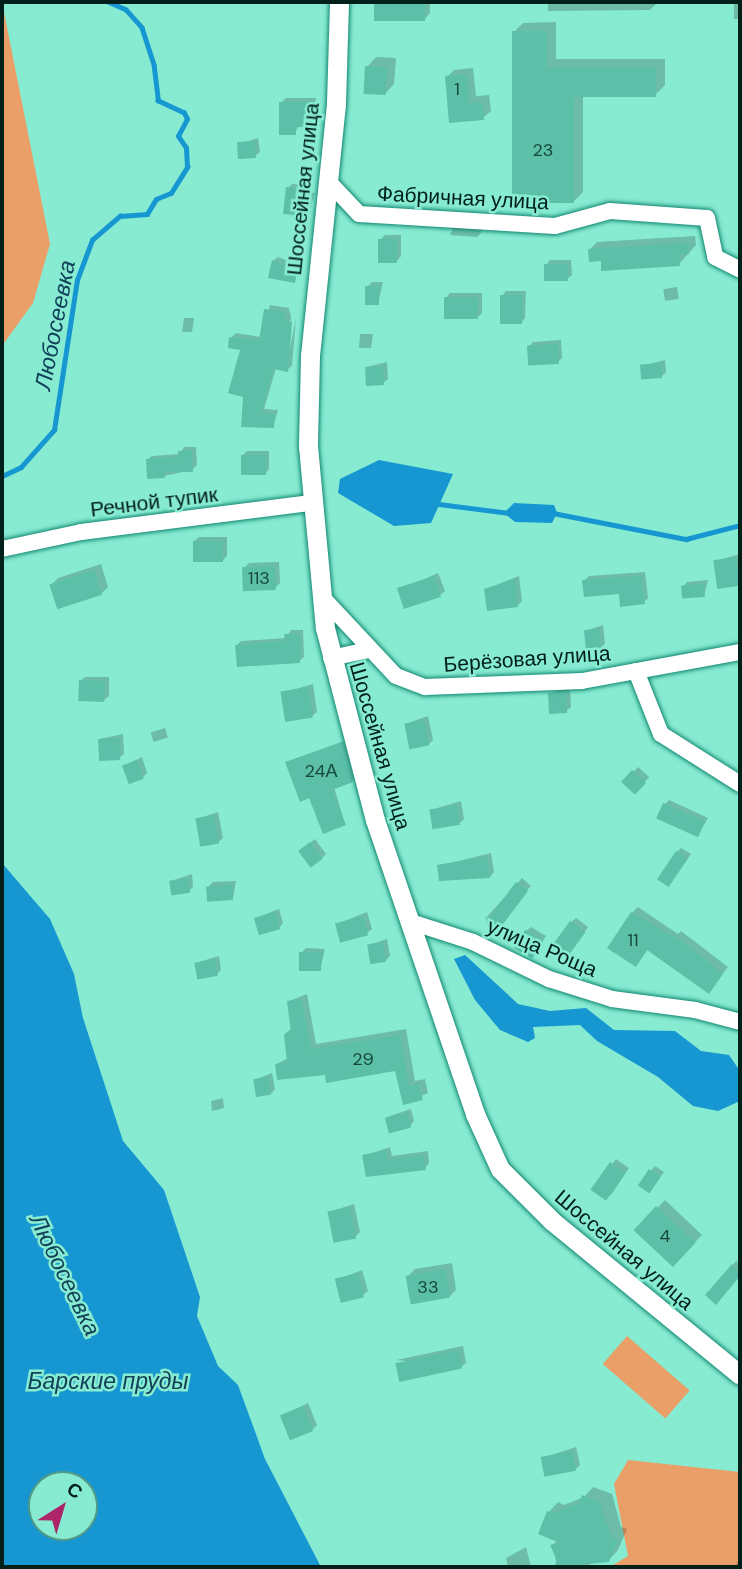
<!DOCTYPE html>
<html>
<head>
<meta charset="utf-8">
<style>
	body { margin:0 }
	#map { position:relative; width:742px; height:1569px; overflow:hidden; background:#87ebd2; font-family:"DM Sans",sans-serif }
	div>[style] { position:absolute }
	.green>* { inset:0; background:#ea9f68; transform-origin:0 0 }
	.water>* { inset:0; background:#1697d1 }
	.shadow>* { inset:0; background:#0003; transform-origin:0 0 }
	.stream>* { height:4.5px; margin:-2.25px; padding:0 2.25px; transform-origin:2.25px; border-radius:2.25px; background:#1697d1 }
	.building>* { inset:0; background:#5cc0a9; transform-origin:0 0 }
	.roads { filter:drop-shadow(0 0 2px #118771) drop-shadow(0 0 2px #118771) }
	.minor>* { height:16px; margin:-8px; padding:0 8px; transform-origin:8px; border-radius:8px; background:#fff }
	.tertiary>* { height:19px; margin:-9.5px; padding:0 9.5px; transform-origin:9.5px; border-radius:9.5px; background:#fff }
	span { translate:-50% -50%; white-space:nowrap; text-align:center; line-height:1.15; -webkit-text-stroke:5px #87ebd2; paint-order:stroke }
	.number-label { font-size:18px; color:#17483d }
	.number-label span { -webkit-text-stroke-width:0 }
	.street-label { font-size:21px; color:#002019 }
	.water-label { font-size:23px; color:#114059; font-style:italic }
	.frame { position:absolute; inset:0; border:4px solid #002019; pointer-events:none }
	.north { position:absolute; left:28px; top:1471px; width:70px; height:70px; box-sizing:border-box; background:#87ebd2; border:2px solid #519a88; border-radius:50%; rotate:37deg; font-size:19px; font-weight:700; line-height:28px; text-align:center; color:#002019 }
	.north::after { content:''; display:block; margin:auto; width:24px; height:32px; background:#ad2568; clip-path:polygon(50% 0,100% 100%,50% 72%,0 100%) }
</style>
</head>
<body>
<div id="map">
	<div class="green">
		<div style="clip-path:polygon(2px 2px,50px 244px,33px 303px,2px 346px)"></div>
		<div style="left:627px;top:1336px;width:83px;height:37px;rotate:41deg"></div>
		<div style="clip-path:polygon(628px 1460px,740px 1472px,740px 1567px,610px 1567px,628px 1556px,614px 1484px)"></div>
	</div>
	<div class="water">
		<div style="clip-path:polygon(379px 460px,453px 474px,431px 523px,394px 526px,338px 493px,340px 479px)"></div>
		<div style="clip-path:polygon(514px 503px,554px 505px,557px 513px,552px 523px,515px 522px,504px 513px)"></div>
		<div style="clip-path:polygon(evenodd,2px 863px,50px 919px,74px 974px,83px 1018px,123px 1141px,164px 1190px,200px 1297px,197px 1316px,218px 1366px,238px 1385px,265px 1459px,321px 1567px,2px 1567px,2px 863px,42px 1485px,84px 1485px,84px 1527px,42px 1527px,42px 1485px)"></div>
		<div style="clip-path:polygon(465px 955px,518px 1004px,550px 1011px,586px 1008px,614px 1030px,675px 1031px,701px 1051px,729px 1055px,740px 1071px,740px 1101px,718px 1111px,693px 1106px,658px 1077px,597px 1041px,580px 1025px,533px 1027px,535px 1038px,528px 1042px,500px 1030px,475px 1000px,454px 959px)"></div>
	</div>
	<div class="shadow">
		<div style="clip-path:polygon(376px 2px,430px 2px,430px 13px,424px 20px,376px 19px)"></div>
		<div style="clip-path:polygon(548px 2px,658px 2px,650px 10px,548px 11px)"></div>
		<div style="left:734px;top:2px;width:6px;height:17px"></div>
		<div style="clip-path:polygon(556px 22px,556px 59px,665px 59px,665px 85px,655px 95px,583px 95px,583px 192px,573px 202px,514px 32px,523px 23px)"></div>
		<div style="clip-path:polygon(376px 57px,396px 58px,394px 84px,385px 94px,367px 67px)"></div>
		<div style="clip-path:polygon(473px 68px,476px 96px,489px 95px,491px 111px,483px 118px,451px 121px,447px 77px,454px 70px)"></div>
		<div style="clip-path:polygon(286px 98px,316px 98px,316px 121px,299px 125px,295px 133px,281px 103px)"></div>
		<div style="clip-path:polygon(258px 138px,260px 152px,255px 156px,239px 144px)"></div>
		<div style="clip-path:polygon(292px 184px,306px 185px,305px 192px,315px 193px,308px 215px,288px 188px)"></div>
		<div style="clip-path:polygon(454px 226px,482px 228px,481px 233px,477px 237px,450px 235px)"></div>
		<div style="clip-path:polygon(385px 235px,401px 235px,401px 256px,397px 261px,380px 240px)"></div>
		<div style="clip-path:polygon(695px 236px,696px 245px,679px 264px,602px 259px,590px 249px,597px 242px)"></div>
		<div style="clip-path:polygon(278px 257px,301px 266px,294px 281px,273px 261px)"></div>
		<div style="clip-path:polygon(550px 260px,571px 260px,572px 275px,567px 279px,546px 265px)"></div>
		<div style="clip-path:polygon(372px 282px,383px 282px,378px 304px,367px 287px)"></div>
		<div style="left:677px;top:287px;width:12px;height:14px;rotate:81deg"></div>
		<div style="clip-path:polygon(506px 291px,526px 291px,525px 318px,521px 323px,502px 296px)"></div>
		<div style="clip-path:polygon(450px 293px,482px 293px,482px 313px,478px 317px,446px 298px)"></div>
		<div style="clip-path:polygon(270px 305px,289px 308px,291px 317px,286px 368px,296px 318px,292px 366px,287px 370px,276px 368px,264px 409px,278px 410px,273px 427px,245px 396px,242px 348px,231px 338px,236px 333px,261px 337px)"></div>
		<div style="clip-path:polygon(184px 318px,194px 318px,192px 332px,182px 332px)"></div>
		<div style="clip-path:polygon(360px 334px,373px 334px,371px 348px,359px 348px)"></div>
		<div style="clip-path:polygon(561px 340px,562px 358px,558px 362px,529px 347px,533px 342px)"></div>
		<div style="clip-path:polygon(665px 360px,666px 372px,662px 376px,642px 366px)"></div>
		<div style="clip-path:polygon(387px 362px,388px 379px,383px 383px,367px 367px)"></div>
		<div style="clip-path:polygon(184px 447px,196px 447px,197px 465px,192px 470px,164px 476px,147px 460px,152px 456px,180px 454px)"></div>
		<div style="clip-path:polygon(247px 451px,269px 451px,269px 469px,265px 474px,243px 455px)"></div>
		<div style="clip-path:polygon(199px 537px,227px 537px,227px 556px,222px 561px,194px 541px)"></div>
		<div style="clip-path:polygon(740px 554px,740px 582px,739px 584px,715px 561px)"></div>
		<div style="clip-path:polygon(279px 562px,280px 583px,275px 588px,244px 568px,249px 563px)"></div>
		<div style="clip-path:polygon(101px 564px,108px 587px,101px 594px,51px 585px,58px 578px)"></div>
		<div style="clip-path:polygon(645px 572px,648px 598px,644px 602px,584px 581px,589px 576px)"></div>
		<div style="clip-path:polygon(438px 573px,445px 591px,440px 595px,400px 590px)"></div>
		<div style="clip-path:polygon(519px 576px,522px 601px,518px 605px,486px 589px)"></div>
		<div style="clip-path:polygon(708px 580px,704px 595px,683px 587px,687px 582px)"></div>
		<div style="clip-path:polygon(603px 625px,605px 644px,600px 648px,585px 631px)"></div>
		<div style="clip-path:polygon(291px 630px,303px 630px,304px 657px,299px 661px,237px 645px,241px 641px,286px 638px)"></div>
		<div style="clip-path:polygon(85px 677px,109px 677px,109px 696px,104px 700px,80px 681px)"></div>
		<div style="clip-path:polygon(313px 684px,317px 712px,312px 716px,282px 693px)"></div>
		<div style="clip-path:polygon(570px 688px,571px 707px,566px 711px,550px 693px)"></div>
		<div style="clip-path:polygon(428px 716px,433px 740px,428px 745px,405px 724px)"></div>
		<div style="left:165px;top:728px;width:10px;height:15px;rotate:73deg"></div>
		<div style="clip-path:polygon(123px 734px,124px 754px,119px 758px,100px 739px)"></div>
		<div style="clip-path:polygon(344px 741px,354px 779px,334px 787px,345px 824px,310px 796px,287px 762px)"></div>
		<div style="clip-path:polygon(142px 757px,147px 773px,143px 777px,124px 766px)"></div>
		<div style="left:638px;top:767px;width:15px;height:21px;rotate:42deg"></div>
		<div style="clip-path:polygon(669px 800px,708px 818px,698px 835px,665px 804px)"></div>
		<div style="clip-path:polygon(461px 801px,464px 819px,460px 823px,431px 810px)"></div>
		<div style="clip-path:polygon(218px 812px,223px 838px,218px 842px,197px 819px)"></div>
		<div style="clip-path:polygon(315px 839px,326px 854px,322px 858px,305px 847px)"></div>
		<div style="clip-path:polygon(681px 848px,691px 854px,673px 880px,677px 852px)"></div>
		<div style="clip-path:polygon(491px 853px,494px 872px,490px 877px,439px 866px)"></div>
		<div style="clip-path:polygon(192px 874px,193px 887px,189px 891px,171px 881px)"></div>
		<div style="left:522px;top:878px;width:12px;height:55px;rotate:42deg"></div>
		<div style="clip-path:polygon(236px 881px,233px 898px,208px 887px,213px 882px)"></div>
		<div style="clip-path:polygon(638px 907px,678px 934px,681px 931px,728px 967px,714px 985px,648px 949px,636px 965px,632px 913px)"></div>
		<div style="clip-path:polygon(279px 909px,283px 923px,279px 928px,256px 918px)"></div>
		<div style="clip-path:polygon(367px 912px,372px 929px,367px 933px,337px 924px)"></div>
		<div style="clip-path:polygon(576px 918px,588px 927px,573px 948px,571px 922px)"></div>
		<div style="clip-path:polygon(531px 927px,546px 936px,536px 952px,526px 931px)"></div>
		<div style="clip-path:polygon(387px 939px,390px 956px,386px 960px,369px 945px)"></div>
		<div style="clip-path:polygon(306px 948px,325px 949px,320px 970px,301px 953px)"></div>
		<div style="clip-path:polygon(219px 956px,221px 970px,217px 974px,196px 963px)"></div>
		<div style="clip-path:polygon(307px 994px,316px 1044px,406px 1029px,415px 1081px,425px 1079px,428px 1093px,404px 1103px,396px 1069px,326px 1073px,277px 1064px,288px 1058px,285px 1034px,292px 1028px,289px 1001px)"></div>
		<div style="clip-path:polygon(272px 1073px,275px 1089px,271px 1094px,254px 1080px)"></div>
		<div style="clip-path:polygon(223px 1098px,224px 1108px,212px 1111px,211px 1101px)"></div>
		<div style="clip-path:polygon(411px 1109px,414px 1121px,410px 1126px,387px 1117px)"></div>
		<div style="clip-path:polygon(390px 1147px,392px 1156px,428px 1151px,429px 1163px,425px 1168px,364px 1156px)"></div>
		<div style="clip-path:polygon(616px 1159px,629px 1168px,611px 1195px,593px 1190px)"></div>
		<div style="clip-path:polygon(655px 1166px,664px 1172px,653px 1187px,640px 1185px)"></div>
		<div style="clip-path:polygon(665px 1200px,702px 1235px,681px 1257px,637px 1230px)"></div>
		<div style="clip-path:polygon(354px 1204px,360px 1232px,355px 1237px,329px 1212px)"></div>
		<div style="clip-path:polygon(737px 1260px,740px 1274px,720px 1298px,707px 1295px)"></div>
		<div style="clip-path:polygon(452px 1263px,456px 1290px,449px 1297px,408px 1276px,415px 1269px)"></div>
		<div style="clip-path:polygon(362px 1270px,368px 1291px,363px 1295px,337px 1280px)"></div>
		<div style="clip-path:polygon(463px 1346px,466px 1363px,461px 1367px,396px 1360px)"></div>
		<div style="clip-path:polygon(308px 1403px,317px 1425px,312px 1430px,282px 1416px)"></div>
		<div style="clip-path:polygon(576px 1447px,580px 1465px,575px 1470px,542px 1458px)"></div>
		<div style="clip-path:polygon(593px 1487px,612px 1494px,621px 1527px,627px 1529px,618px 1550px,609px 1560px,603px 1558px,585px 1567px,557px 1565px,552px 1545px,558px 1540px,549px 1512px,558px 1502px,564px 1505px,584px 1497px)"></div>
		<div style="clip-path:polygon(526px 1547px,531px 1567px,508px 1567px,506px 1558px)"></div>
		<div style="clip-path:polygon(740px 1559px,740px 1567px,735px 1567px,738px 1561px)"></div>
	</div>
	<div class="stream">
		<div style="left:2px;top:476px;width:21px;rotate:-25deg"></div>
		<div style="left:21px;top:467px;width:50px;rotate:-48.3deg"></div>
		<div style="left:54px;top:430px;width:152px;rotate:-81.3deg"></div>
		<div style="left:77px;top:280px;width:43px;rotate:-69.4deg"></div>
		<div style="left:92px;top:240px;width:37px;rotate:-41deg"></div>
		<div style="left:120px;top:216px;width:27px;rotate:-4deg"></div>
		<div style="left:147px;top:214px;width:17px;rotate:-59deg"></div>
		<div style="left:156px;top:199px;width:16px;rotate:-22deg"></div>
		<div style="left:171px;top:193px;width:31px;rotate:-58deg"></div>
		<div style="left:187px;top:167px;width:19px;rotate:-93deg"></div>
		<div style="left:186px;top:148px;width:14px;rotate:-124deg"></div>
		<div style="left:178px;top:136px;width:19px;rotate:-62deg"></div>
		<div style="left:187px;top:119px;width:7px;rotate:-117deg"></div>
		<div style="left:184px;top:113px;width:29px;rotate:-155deg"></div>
		<div style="left:158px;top:101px;width:35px;rotate:-97deg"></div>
		<div style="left:154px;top:66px;width:40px;rotate:-108deg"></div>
		<div style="left:142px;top:28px;width:24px;rotate:-132deg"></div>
		<div style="left:126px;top:10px;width:20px;rotate:-156deg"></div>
		<div style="left:439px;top:504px;width:71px;rotate:7.3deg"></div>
		<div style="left:553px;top:513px;width:136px;rotate:11.1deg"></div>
		<div style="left:686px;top:539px;width:56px;rotate:-14.5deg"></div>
	</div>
	<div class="building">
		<div style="left:374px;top:2px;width:51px;height:19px"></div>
		<div style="clip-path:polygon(512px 31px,547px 31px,547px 68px,656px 68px,656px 97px,574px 97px,574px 203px,512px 203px)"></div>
		<div style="left:365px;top:66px;width:22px;height:28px;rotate:3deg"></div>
		<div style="clip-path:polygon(467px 74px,469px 103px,482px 102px,484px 120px,449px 123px,445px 76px)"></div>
		<div style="clip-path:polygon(279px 102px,312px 102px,312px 127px,296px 127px,296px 135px,279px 135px)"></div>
		<div style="left:255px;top:141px;width:17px;height:18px;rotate:87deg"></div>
		<div style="clip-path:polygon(286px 187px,302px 189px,301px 196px,311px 197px,309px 216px,283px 214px)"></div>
		<div style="left:378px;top:239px;width:19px;height:24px"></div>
		<div style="clip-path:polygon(689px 243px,689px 254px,679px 255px,680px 266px,601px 271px,601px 261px,589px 262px,588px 249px)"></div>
		<div style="clip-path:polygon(272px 260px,297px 271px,295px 283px,268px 278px)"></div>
		<div style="left:544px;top:264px;width:24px;height:17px"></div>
		<div style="left:365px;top:286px;width:14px;height:19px"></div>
		<div style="left:500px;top:295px;width:22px;height:29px"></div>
		<div style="left:444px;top:297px;width:34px;height:22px"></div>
		<div style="clip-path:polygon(264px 309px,285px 312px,284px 321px,292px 322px,288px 372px,273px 369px,261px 413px,275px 414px,274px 428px,241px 427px,243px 397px,228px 393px,240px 350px,228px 348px,229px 337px,259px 341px)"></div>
		<div style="left:558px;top:344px;width:20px;height:31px;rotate:87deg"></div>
		<div style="left:661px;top:363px;width:15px;height:21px;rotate:86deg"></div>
		<div style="left:383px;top:366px;width:19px;height:18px;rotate:87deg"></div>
		<div style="clip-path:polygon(192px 450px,193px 472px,164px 472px,165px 478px,147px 479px,146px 459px,178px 457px,178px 451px)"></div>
		<div style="left:241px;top:455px;width:25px;height:20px"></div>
		<div style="left:193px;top:541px;width:30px;height:21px"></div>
		<div style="left:736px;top:557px;width:29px;height:23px;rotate:82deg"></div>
		<div style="left:275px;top:566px;width:24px;height:33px;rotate:88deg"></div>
		<div style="left:94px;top:570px;width:26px;height:47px;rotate:72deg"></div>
		<div style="left:434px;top:576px;width:22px;height:39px;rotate:72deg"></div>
		<div style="clip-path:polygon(641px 576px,645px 604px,620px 607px,619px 594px,584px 597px,582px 580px)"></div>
		<div style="clip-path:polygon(515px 579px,518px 607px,487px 611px,484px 589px)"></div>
		<div style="left:704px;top:584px;width:13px;height:23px;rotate:86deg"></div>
		<div style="left:599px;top:629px;width:21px;height:15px;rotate:85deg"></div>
		<div style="clip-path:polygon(284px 634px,300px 634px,300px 663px,237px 667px,235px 645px,285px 641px)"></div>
		<div style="left:79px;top:680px;width:26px;height:21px;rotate:2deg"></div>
		<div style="left:308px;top:687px;width:31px;height:28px;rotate:81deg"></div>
		<div style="left:566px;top:692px;width:21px;height:18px;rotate:87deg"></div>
		<div style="left:424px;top:720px;width:26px;height:20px;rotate:79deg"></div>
		<div style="left:119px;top:738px;width:22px;height:21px;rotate:87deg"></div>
		<div style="clip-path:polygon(342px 742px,353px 782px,332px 790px,346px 825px,323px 834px,309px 798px,300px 802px,285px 762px)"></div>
		<div style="left:137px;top:760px;width:20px;height:16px;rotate:70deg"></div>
		<div style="left:632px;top:770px;width:19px;height:16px;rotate:43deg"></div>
		<div style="left:663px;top:803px;width:46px;height:17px;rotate:24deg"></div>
		<div style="left:457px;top:805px;width:20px;height:28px;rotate:81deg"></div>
		<div style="left:214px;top:815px;width:29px;height:19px;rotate:80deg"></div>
		<div style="left:310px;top:842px;width:21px;height:15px;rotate:53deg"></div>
		<div style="left:676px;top:851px;width:14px;height:34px;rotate:34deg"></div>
		<div style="clip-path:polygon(487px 856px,490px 878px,439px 881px,437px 865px)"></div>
		<div style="left:188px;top:878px;width:15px;height:19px;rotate:82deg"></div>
		<div style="left:516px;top:882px;width:15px;height:50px;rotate:37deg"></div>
		<div style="left:232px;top:885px;width:15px;height:26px;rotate:86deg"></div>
		<div style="left:275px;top:912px;width:18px;height:22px;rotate:74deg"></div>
		<div style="clip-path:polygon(631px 912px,683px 942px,723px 974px,709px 994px,647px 950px,636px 967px,607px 948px)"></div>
		<div style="left:363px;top:916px;width:20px;height:29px;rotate:75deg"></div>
		<div style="left:570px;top:921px;width:19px;height:29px;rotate:36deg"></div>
		<div style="left:525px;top:930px;width:21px;height:21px;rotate:31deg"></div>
		<div style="left:383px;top:942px;width:20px;height:16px;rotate:81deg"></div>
		<div style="left:299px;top:952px;width:22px;height:19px"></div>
		<div style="left:215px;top:959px;width:17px;height:21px;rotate:80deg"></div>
		<div style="clip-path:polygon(301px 999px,311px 1049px,400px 1035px,409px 1086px,419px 1084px,423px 1100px,403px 1105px,395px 1071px,326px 1083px,325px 1075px,277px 1080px,275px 1064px,287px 1063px,284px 1034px,291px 1033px,287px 1001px)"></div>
		<div style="left:268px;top:1077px;width:18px;height:15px;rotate:81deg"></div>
		<div style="left:407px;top:1112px;width:16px;height:23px;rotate:75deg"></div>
		<div style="clip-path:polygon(386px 1150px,388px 1160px,423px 1154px,426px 1170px,366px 1177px,362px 1155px)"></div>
		<div style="left:610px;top:1162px;width:19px;height:34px;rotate:35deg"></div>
		<div style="left:649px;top:1169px;width:14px;height:20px;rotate:34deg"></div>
		<div style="left:656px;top:1206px;width:54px;height:33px;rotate:43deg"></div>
		<div style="left:350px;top:1207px;width:32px;height:23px;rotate:79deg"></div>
		<div style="clip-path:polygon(732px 1264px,740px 1276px,716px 1305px,705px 1295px)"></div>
		<div style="left:445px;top:1269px;width:29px;height:40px;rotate:80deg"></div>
		<div style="left:358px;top:1273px;width:25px;height:24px;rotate:76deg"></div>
		<div style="left:458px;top:1350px;width:19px;height:64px;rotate:78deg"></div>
		<div style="left:303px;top:1406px;width:27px;height:25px;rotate:68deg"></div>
		<div style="left:572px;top:1451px;width:20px;height:32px;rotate:79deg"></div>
		<div style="clip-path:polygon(582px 1495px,603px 1504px,601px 1509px,612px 1537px,618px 1539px,609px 1562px,554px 1567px,557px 1560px,550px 1545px,560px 1543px,538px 1534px,547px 1511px,554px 1513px,579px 1503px)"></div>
	</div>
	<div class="roads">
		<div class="minor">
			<div style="left:328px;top:181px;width:45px;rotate:46.8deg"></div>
			<div style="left:359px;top:214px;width:196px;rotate:3.5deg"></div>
			<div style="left:555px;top:226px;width:57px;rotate:-15.3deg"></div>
			<div style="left:610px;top:211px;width:97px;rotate:4.1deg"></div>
			<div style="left:707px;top:218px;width:40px;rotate:78deg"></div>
			<div style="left:715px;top:257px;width:28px;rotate:27deg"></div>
			<div style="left:2px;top:549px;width:81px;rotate:-12.1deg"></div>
			<div style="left:81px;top:532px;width:232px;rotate:-7.2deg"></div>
			<div style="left:322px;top:597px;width:108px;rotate:46.9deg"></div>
			<div style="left:396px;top:676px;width:31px;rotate:21deg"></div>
			<div style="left:425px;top:687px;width:157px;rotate:-2.2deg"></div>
			<div style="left:582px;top:681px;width:161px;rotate:-10.4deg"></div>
			<div style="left:331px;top:658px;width:40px;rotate:-12deg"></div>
			<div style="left:636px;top:671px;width:68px;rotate:68.4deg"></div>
			<div style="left:661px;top:734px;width:93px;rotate:32.3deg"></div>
			<div style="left:411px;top:922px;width:65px;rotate:17.9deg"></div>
			<div style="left:473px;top:942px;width:85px;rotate:26deg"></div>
			<div style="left:549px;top:979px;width:66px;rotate:17.6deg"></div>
			<div style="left:612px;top:999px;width:84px;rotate:7.5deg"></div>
			<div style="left:695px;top:1010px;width:47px;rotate:14.9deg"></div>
		</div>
		<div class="tertiary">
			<div style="left:339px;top:2px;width:102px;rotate:91.7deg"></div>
			<div style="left:336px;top:104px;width:253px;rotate:95.9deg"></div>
			<div style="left:310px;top:356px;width:90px;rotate:91.3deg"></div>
			<div style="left:308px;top:446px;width:183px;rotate:84.7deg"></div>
			<div style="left:325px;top:628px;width:198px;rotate:75.4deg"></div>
			<div style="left:375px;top:820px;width:311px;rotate:71.2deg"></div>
			<div style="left:475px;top:1114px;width:60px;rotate:65.6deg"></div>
			<div style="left:500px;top:1169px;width:74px;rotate:45deg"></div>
			<div style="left:552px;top:1221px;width:243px;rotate:39.3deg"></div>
		</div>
	</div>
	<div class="number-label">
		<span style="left:457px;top:89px">1</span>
		<span style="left:543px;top:150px">23</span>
		<span style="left:259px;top:578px">113</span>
		<span style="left:321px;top:771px">24А</span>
		<span style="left:633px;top:940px">11</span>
		<span style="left:363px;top:1059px">29</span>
		<span style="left:665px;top:1236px">4</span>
		<span style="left:428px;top:1287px">33</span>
	</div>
	<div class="street-label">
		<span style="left:303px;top:189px;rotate:-84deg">Шоссейная улица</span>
		<span style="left:463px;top:198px;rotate:3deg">Фабричная улица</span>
		<span style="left:154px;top:502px;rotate:-7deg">Речной тупик</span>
		<span style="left:527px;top:659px;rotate:-4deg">Берёзовая улица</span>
		<span style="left:380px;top:746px;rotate:74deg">Шоссейная улица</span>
		<span style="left:542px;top:948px;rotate:23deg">улица Роща</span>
		<span style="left:624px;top:1250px;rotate:40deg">Шоссейная улица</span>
	</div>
	<div class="water-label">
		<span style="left:55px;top:325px;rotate:-79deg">Любосеевка</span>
		<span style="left:65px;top:1275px;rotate:64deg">Любосеевка</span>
		<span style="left:108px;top:1381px">Барские пруды</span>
	</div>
	<div class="frame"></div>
	<div class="north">С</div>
</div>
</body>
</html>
